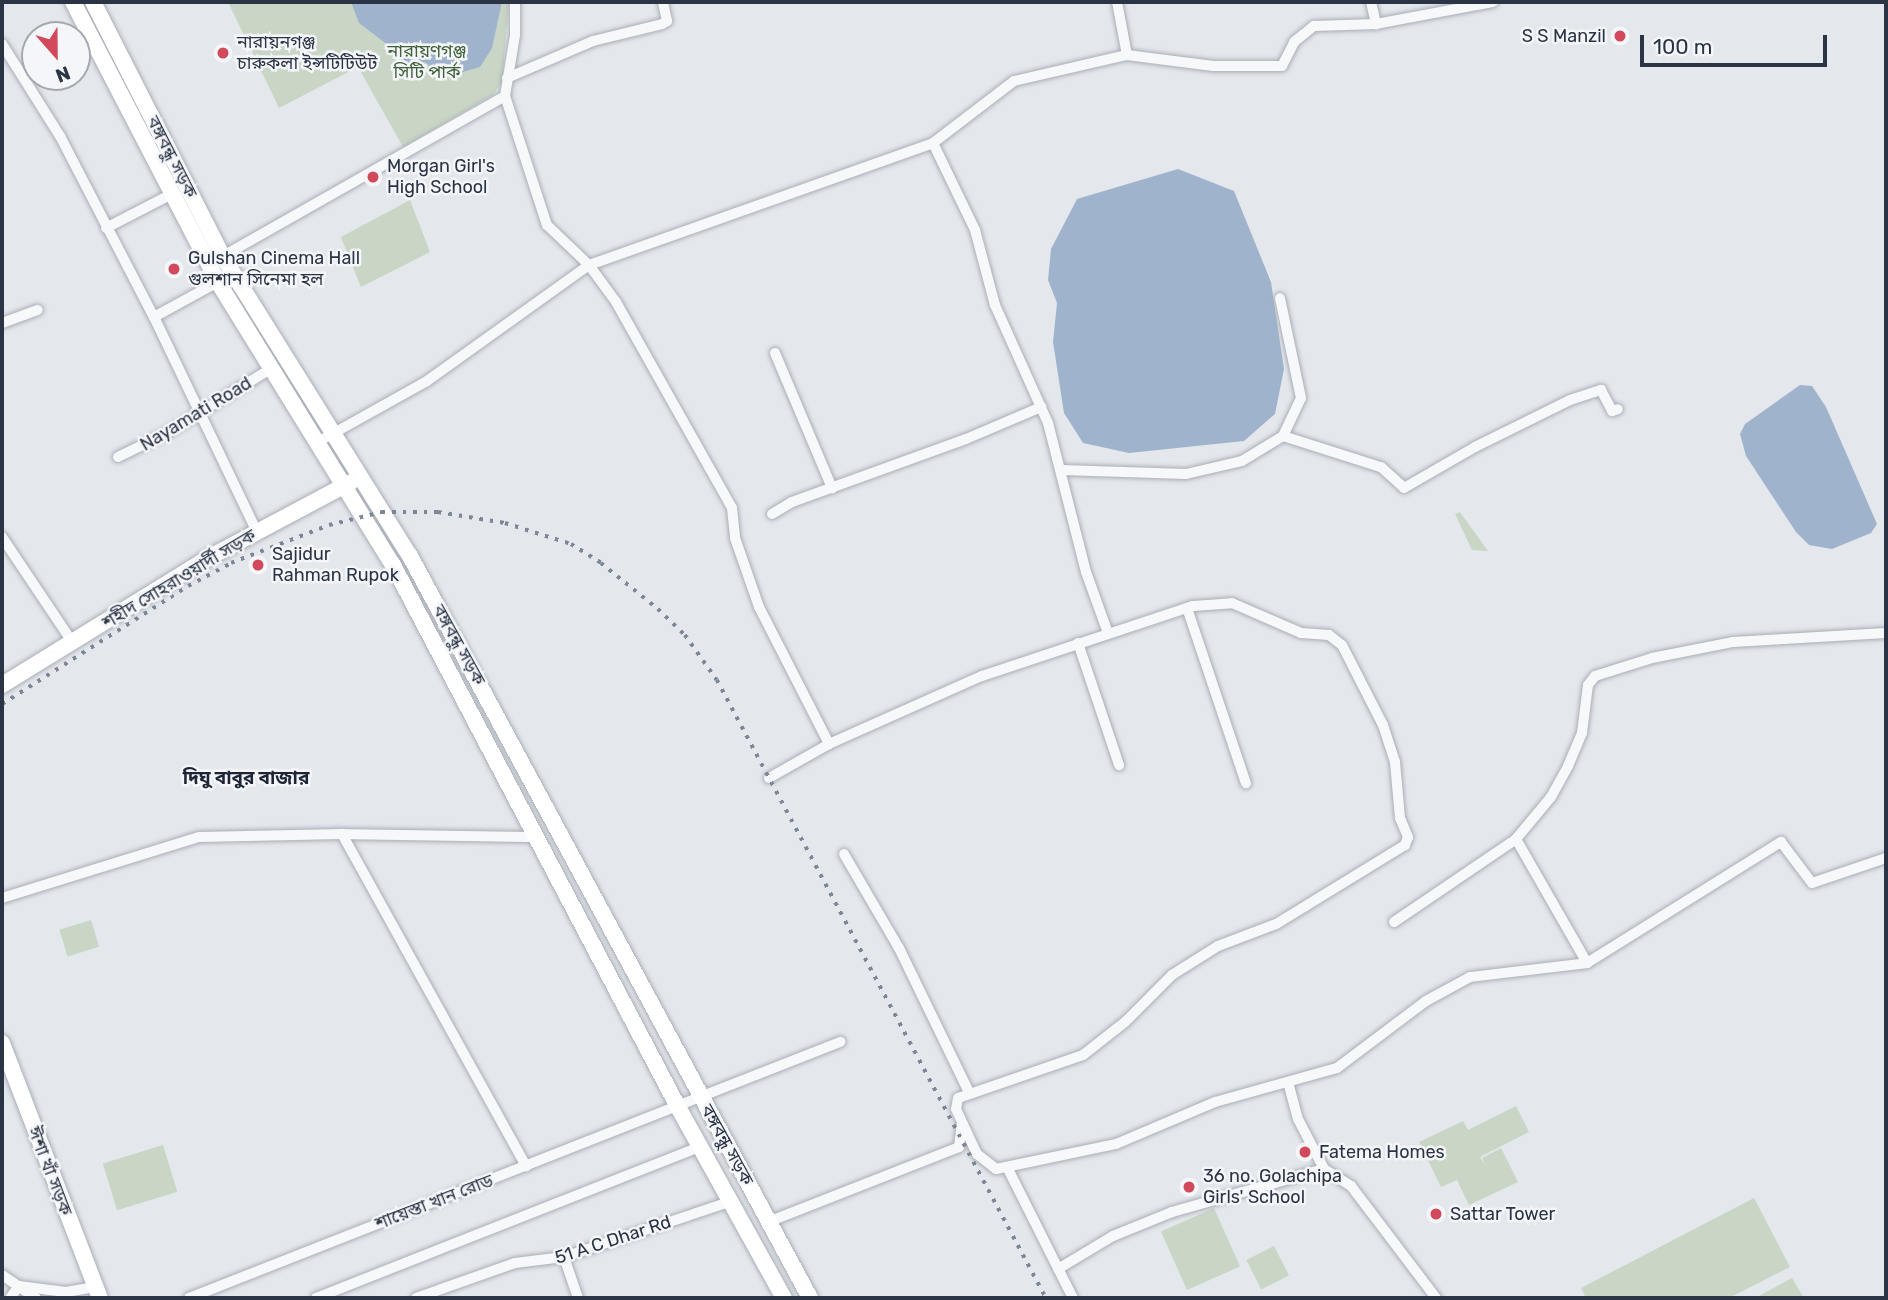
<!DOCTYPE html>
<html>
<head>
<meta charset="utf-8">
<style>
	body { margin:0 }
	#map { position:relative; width:1888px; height:1300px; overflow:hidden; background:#e4e7ec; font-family:Rubik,"Noto Sans Bengali",sans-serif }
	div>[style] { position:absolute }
	.green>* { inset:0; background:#c9d6c5; transform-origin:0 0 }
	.water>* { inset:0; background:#9fb4cc }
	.roads { filter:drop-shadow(0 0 2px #a9aeb7) drop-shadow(0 0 2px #a9aeb7) }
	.street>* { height:10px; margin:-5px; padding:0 5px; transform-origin:5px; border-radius:5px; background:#f7f8fa }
	.secondary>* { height:16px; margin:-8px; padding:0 8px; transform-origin:8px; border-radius:8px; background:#fff }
	.rail>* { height:3.5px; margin-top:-1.75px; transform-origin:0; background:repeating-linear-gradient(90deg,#7d8696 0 3.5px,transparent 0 10.5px) }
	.dots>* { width:19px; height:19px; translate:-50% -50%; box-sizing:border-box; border:4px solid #f4f6f9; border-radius:50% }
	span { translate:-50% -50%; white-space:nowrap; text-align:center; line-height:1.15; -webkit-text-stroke:5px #f4f6f9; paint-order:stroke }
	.poi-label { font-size:18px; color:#2b3445 }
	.right { translate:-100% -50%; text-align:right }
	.left { translate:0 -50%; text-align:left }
	.park-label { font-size:18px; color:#3f6138 }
	.street-label { font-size:18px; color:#2b3445 }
	.neighbourhood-label { font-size:19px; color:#1d2536; font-weight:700 }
	.frame { position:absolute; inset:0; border:4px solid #2b3445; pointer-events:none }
	.north { position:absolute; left:21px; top:21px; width:70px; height:70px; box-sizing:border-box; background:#f4f6f9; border:2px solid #a4a8b1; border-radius:50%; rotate:159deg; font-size:19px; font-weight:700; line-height:28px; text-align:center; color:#2b3445 }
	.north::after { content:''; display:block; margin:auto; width:24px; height:32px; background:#d1495b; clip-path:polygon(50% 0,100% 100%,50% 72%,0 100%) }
	.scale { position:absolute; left:1640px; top:35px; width:187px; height:32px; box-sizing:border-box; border:4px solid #2b3445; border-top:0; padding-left:9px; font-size:21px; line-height:24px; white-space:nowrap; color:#2b3445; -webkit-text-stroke:5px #f4f6f9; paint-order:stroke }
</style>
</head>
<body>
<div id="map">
	<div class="green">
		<div style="clip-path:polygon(228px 2px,509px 2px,502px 82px,493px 95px,403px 147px,358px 67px,279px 108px)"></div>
		<div style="clip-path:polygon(410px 200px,430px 252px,361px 287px,341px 237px)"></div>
		<div style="clip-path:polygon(1460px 512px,1488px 551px,1472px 550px,1455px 514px)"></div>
		<div style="left:91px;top:920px;width:28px;height:33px;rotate:73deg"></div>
		<div style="clip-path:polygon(1516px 1106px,1529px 1132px,1480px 1157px,1486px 1167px,1482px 1158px,1501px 1148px,1518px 1182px,1469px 1205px,1457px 1180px,1441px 1187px,1419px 1142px,1463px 1121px,1468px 1130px)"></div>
		<div style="left:163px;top:1145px;width:49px;height:63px;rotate:73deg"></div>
		<div style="clip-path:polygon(1754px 1198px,1790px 1267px,1729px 1298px,1586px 1298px,1581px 1288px)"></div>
		<div style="left:1214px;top:1208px;width:64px;height:58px;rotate:66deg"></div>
		<div style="left:1274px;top:1246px;width:33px;height:31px;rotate:63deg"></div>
		<div style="clip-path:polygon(1792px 1278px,1804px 1298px,1755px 1298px)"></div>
	</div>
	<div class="water">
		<div style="clip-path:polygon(351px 2px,502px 2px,492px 48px,480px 67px,456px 74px,436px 71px,425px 62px,415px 69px,406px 68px,384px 42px,359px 23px)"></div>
		<div style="clip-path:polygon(1178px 169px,1234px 191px,1271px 282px,1284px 369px,1275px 414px,1244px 441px,1129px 453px,1083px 443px,1064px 413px,1053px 342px,1057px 303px,1048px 280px,1051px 249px,1077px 199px)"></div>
		<div style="clip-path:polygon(1800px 385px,1812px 386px,1826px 407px,1877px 524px,1871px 533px,1832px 549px,1809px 545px,1796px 532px,1746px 456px,1740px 434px,1745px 424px)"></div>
	</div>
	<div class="roads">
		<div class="street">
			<div style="left:515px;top:2px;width:33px;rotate:90deg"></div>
			<div style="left:515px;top:35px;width:62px;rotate:99.3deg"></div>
			<div style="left:505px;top:96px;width:136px;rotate:72deg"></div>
			<div style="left:547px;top:225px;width:58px;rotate:43.6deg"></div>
			<div style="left:589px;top:265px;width:46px;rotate:53.9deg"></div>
			<div style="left:616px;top:302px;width:236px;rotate:60.6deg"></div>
			<div style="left:732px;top:508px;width:30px;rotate:84deg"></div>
			<div style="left:735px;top:538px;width:73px;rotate:70.8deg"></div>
			<div style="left:759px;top:607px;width:154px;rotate:62.9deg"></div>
			<div style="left:1117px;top:2px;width:54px;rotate:79.3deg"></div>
			<div style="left:1371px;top:2px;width:23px;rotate:77deg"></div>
			<div style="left:2px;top:44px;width:109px;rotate:57.8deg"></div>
			<div style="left:60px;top:136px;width:204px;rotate:62.6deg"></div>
			<div style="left:154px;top:317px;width:238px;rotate:64.4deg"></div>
			<div style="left:507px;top:78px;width:94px;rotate:-23.3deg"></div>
			<div style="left:593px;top:41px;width:71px;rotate:-13.8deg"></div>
			<div style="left:662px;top:24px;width:6px;rotate:-31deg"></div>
			<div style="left:667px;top:21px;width:19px;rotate:-102deg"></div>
			<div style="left:933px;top:143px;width:97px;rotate:64.2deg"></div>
			<div style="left:975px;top:230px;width:78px;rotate:75.1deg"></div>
			<div style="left:995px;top:305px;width:129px;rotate:65.8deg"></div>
			<div style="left:1048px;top:423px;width:154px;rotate:75.7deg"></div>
			<div style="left:1086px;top:572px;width:65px;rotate:70.2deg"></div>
			<div style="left:106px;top:228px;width:74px;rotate:-27.3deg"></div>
			<div style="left:218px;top:259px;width:330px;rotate:-29.6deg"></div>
			<div style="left:154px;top:317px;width:73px;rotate:-28.7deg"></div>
			<div style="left:2px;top:323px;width:38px;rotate:-20deg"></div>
			<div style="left:775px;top:353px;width:147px;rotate:67.1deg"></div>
			<div style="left:1283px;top:436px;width:103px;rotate:17.6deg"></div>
			<div style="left:1381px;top:467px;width:31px;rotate:42deg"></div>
			<div style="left:1404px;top:488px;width:82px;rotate:-30deg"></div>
			<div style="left:1475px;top:447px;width:106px;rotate:-26.3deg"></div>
			<div style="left:1570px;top:400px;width:33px;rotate:-18deg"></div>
			<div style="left:1601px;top:390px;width:24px;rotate:62deg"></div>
			<div style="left:1612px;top:411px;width:6px;rotate:-18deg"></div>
			<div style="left:316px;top:443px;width:127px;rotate:-29.2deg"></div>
			<div style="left:427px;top:381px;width:199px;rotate:-35.6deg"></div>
			<div style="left:589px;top:265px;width:365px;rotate:-19.5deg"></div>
			<div style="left:933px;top:143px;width:102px;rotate:-37.4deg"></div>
			<div style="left:1014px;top:81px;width:116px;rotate:-13deg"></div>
			<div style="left:1127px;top:55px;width:87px;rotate:7.3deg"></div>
			<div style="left:1213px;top:66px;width:69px"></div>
			<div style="left:1282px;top:66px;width:27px;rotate:-63deg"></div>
			<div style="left:1294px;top:42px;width:26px;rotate:-39deg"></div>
			<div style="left:1314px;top:26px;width:62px;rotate:-1.8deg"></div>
			<div style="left:1376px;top:24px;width:119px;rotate:-10.6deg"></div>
			<div style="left:118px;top:457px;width:55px;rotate:-26.1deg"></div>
			<div style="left:167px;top:433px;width:123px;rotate:-31.8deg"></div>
			<div style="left:1062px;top:470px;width:124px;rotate:1.8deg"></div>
			<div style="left:1186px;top:474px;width:57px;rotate:-13.1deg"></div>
			<div style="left:1242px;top:461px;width:48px;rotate:-31.4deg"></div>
			<div style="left:1283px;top:436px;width:42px;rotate:-64.7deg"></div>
			<div style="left:1301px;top:398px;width:102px;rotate:-101.9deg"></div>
			<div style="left:772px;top:514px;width:23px;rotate:-31deg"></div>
			<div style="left:792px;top:502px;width:185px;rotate:-19.9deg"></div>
			<div style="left:966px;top:439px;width:82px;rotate:-23.1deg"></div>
			<div style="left:2px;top:537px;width:128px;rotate:56.2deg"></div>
			<div style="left:1187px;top:608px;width:185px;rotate:71.4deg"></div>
			<div style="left:1078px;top:643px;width:129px;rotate:71.4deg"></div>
			<div style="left:769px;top:778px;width:69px;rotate:-29.5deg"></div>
			<div style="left:829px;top:744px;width:167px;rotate:-24deg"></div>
			<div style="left:982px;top:676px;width:222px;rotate:-18.4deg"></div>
			<div style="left:1193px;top:606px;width:39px;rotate:-4deg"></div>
			<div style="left:1232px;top:603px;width:75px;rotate:23.5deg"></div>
			<div style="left:1301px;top:633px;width:28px;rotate:4deg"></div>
			<div style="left:1329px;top:635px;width:16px;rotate:38deg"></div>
			<div style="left:1342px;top:645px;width:90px;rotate:62.9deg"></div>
			<div style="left:1383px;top:725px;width:39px;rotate:72deg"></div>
			<div style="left:1395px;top:762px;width:56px;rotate:84.9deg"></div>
			<div style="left:1400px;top:818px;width:21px;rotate:67deg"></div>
			<div style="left:1408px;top:837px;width:9px;rotate:111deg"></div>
			<div style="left:1405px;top:845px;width:151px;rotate:148.5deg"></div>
			<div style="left:1276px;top:924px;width:62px;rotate:159.2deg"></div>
			<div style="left:1218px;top:946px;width:54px;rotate:147.8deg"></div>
			<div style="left:1172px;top:975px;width:66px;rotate:135deg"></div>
			<div style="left:1125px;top:1022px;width:53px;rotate:141.8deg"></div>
			<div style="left:1083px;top:1055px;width:132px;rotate:161deg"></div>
			<div style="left:958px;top:1098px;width:11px;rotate:100deg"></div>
			<div style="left:956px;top:1109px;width:50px;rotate:65deg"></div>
			<div style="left:977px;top:1154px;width:24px;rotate:38deg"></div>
			<div style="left:996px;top:1169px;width:123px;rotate:-11.8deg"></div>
			<div style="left:1116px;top:1144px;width:108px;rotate:-23deg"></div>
			<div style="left:1215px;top:1102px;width:127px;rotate:-15.6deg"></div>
			<div style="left:1337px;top:1068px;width:111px;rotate:-37deg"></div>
			<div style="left:1426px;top:1001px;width:50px;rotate:-28.6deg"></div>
			<div style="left:1470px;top:977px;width:118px;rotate:-6.8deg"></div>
			<div style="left:1587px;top:963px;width:229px;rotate:-32deg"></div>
			<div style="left:1781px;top:842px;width:51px;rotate:52.9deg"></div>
			<div style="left:1812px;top:883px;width:78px;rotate:-18.7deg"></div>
			<div style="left:342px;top:834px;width:380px;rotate:61deg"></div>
			<div style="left:1516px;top:839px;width:55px;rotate:-50.2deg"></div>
			<div style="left:1551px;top:797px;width:35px;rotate:-61deg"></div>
			<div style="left:1568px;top:766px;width:36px;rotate:-67deg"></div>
			<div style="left:1582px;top:733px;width:48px;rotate:-82.9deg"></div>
			<div style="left:1588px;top:685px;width:11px;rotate:-52deg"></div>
			<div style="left:1595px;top:676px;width:60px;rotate:-17.5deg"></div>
			<div style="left:1652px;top:658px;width:83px;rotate:-11.2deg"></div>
			<div style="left:1733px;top:642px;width:153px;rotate:-3.4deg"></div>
			<div style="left:844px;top:854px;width:109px;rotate:59.7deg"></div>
			<div style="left:899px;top:948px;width:162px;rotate:64.1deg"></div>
			<div style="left:2px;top:898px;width:206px;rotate:-17.2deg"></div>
			<div style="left:199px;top:837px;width:143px;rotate:-1.2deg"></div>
			<div style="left:342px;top:834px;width:196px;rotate:0.9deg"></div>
			<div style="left:1394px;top:922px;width:148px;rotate:-34.2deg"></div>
			<div style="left:1516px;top:839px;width:143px;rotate:60.2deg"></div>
			<div style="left:1288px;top:1082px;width:38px;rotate:75deg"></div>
			<div style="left:1298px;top:1119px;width:56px;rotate:62.5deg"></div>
			<div style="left:1324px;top:1169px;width:32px;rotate:32deg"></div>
			<div style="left:1351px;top:1186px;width:141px;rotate:52.8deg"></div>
			<div style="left:1007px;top:1167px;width:147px;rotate:63.3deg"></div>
			<div style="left:768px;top:1222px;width:205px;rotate:-21.4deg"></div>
			<div style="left:959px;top:1147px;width:23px;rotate:-83deg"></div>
			<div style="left:564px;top:1257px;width:43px;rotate:71.1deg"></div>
			<div style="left:1058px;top:1269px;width:64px;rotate:-31deg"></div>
			<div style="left:1113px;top:1236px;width:64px;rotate:-22.1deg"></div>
			<div style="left:1172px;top:1212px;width:158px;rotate:-15.8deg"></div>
			<div style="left:2px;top:1275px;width:41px;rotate:34.1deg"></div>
			<div style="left:10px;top:1298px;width:15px;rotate:-53deg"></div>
			<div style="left:19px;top:1286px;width:47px;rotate:7.3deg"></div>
			<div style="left:66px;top:1292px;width:29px;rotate:-10deg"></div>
			<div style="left:189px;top:1298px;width:700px;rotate:-21.47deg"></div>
			<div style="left:316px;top:1298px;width:412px;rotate:-21.5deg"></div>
			<div style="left:416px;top:1298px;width:105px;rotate:-19.5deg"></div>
			<div style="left:515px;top:1263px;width:49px;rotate:-7deg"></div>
			<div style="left:564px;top:1257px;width:174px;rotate:-18.4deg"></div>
		</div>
		<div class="secondary">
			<div style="left:73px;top:2px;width:315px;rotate:62.6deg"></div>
			<div style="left:218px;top:282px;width:333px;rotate:58.3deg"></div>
			<div style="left:393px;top:565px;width:612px;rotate:62.26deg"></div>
			<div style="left:678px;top:1107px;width:218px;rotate:61deg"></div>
			<div style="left:93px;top:2px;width:286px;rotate:63deg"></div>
			<div style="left:223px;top:257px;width:353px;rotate:58deg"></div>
			<div style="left:410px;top:556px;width:843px;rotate:61.67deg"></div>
			<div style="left:2px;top:685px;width:246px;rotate:-31.6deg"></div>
			<div style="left:212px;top:556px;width:157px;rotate:-28deg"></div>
			<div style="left:2px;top:1043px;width:273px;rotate:69deg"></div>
		</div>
	</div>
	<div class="rail">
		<div style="left:2px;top:704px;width:220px;rotate:-32.4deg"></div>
		<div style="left:188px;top:586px;width:49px;rotate:-28.1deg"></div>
		<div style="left:231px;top:563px;width:105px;rotate:-21.2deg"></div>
		<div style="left:329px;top:525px;width:55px;rotate:-13.8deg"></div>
		<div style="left:382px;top:512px;width:56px"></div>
		<div style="left:438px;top:512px;width:68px;rotate:9.3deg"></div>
		<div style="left:505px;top:523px;width:69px;rotate:17.7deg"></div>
		<div style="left:571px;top:544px;width:36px;rotate:32deg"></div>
		<div style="left:601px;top:563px;width:73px;rotate:38.9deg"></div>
		<div style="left:658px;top:609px;width:37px;rotate:44deg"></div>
		<div style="left:685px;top:635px;width:55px;rotate:54.6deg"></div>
		<div style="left:717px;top:680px;width:700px;rotate:61.97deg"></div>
	</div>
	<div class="dots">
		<div style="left:1620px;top:36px;background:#d1495b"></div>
		<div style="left:223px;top:53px;background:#d1495b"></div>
		<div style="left:373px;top:177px;background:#d1495b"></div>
		<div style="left:174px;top:269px;background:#d1495b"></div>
		<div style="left:258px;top:565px;background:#d1495b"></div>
		<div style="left:1305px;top:1152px;background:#d1495b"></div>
		<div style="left:1189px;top:1187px;background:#d1495b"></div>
		<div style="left:1436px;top:1214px;background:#d1495b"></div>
	</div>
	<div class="poi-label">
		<span class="right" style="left:1606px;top:36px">S S Manzil</span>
		<span class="left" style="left:237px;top:53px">নারায়নগঞ্জ<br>চারুকলা ইন্সটিটিউট</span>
		<span class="left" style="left:387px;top:177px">Morgan Girl's<br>High School</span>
		<span class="left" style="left:188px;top:269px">Gulshan Cinema Hall<br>গুলশান সিনেমা হল</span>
		<span class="left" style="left:272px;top:565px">Sajidur<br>Rahman Rupok</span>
		<span class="left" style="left:1319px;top:1152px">Fatema Homes</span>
		<span class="left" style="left:1203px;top:1187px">36 no. Golachipa<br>Girls' School</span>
		<span class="left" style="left:1450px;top:1214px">Sattar Tower</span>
	</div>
	<div class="park-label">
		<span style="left:427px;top:62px">নারায়ণগঞ্জ<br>সিটি পার্ক</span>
	</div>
	<div class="street-label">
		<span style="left:172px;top:157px;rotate:63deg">বঙ্গবন্ধু সড়ক</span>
		<span style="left:196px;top:414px;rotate:-31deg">Nayamati Road</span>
		<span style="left:179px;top:579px;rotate:-31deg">শহীদ সোহরাওয়ার্দী সড়ক</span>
		<span style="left:459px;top:645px;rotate:61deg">বঙ্গবন্ধু সড়ক</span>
		<span style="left:727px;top:1145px;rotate:61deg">বঙ্গবন্ধু সড়ক</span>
		<span style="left:50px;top:1171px;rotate:69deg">ঈশা খাঁ সড়ক</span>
		<span style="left:434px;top:1202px;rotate:-21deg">শায়েস্তা খান রোড</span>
		<span style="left:613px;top:1240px;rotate:-18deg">51 A C Dhar Rd</span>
	</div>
	<div class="neighbourhood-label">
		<span style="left:246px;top:778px">দিঘু বাবুর বাজার</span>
	</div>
	<div class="frame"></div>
	<div class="north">N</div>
	<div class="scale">100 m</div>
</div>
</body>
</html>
